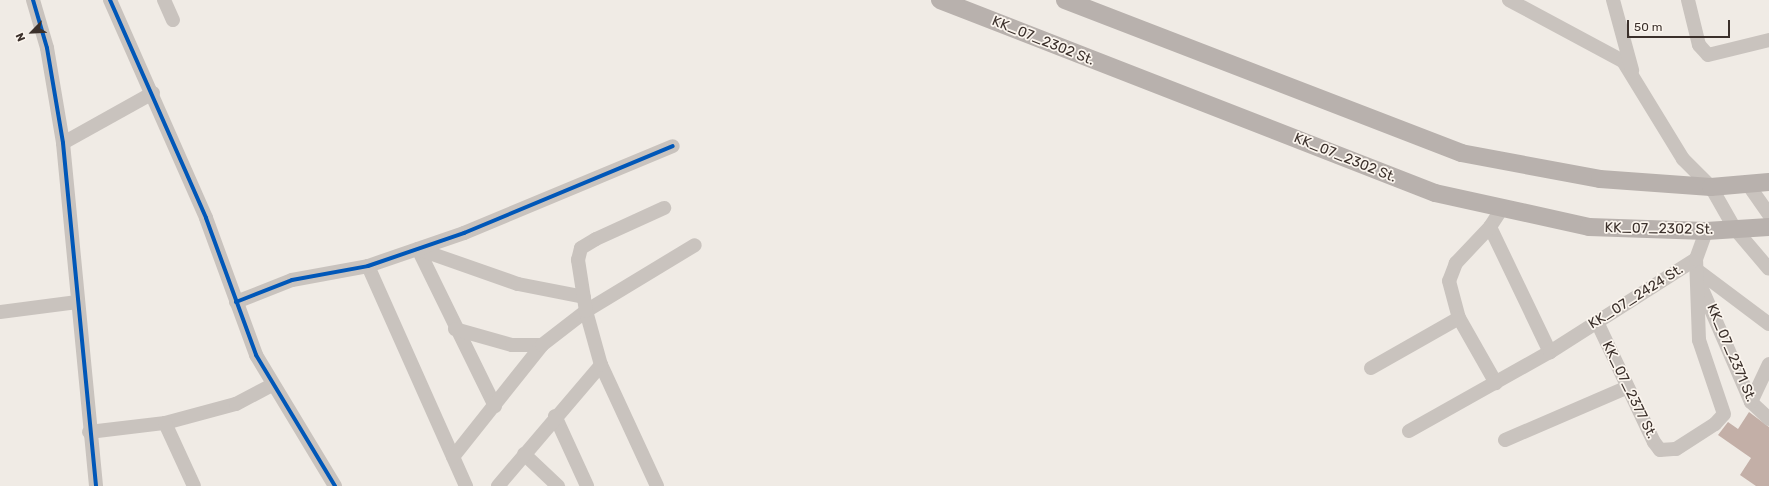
<!DOCTYPE html>
<html>
<head>
<meta charset="utf-8">
<style>
	body { margin:0 }
	#map { position:relative; width:1769px; height:486px; overflow:hidden; background:#f0ebe5; font-family:Rubik,sans-serif }
	div>[style] { position:absolute }
	.building>* { inset:0; background:#c3afa7 }
	.minor>* { height:14px; margin:-7px; padding:0 7px; transform-origin:7px; border-radius:7px; background:#c9c3be }
	.major>* { height:18px; margin:-9px; padding:0 9px; transform-origin:9px; border-radius:9px; background:#b8b1ad }
	.cycleway>* { height:4px; margin:-2px; padding:0 2px; transform-origin:2px; border-radius:2px; background:#0057b8 }
	span { translate:-50% -50%; white-space:nowrap; text-align:center; line-height:1.15; -webkit-text-stroke:3.5px #fbf5ee; paint-order:stroke }
	.street-label { font-size:14px; color:#3b302b }
	.north { position:absolute; left:12px; top:12px; width:40px; height:40px; -webkit-text-stroke:3px #fbf5ee; paint-order:stroke; rotate:246deg; font-size:11px; font-weight:700; line-height:16px; text-align:center; color:#3b302b }
	.north::after { content:''; display:block; margin:auto; width:14px; height:18px; background:#3b302b; clip-path:polygon(50% 0,100% 100%,50% 72%,0 100%) }
	.scale { position:absolute; left:1627px; top:20px; width:103px; height:18px; box-sizing:border-box; border:2px solid #3b302b; border-top:0; padding-left:5px; font-size:12px; line-height:14px; white-space:nowrap; color:#3b302b; -webkit-text-stroke:3px #fbf5ee; paint-order:stroke }
</style>
</head>
<body>
<div id="map">
	<div class="building">
		<div style="clip-path:polygon(1749px 412px,1769px 427px,1769px 486px,1756px 486px,1740px 475px,1751px 458px,1718px 435px,1728px 422px,1738px 429px)"></div>
	</div>
	<div class="minor">
		<div style="left:33px;top:0;width:50px;rotate:73.7deg"></div>
		<div style="left:47px;top:48px;width:96px;rotate:80.4deg"></div>
		<div style="left:63px;top:143px;width:345px;rotate:84.5deg"></div>
		<div style="left:110px;top:0;width:238px;rotate:66.2deg"></div>
		<div style="left:206px;top:218px;width:146px;rotate:69.9deg"></div>
		<div style="left:256px;top:355px;width:153px;rotate:58.9deg"></div>
		<div style="left:164px;top:0;width:22px;rotate:66deg"></div>
		<div style="left:1509px;top:0;width:129px;rotate:28.2deg"></div>
		<div style="left:1623px;top:61px;width:115px;rotate:58.5deg"></div>
		<div style="left:1683px;top:159px;width:40px;rotate:45deg"></div>
		<div style="left:1711px;top:187px;width:48px;rotate:60.3deg"></div>
		<div style="left:1735px;top:229px;width:52px;rotate:49.6deg"></div>
		<div style="left:1613px;top:0;width:73px;rotate:74.8deg"></div>
		<div style="left:1688px;top:0;width:46px;rotate:76.3deg"></div>
		<div style="left:1699px;top:45px;width:13px;rotate:48deg"></div>
		<div style="left:1708px;top:55px;width:63px;rotate:-13.8deg"></div>
		<div style="left:63px;top:143px;width:103px;rotate:-29.1deg"></div>
		<div style="left:1747px;top:183px;width:39px;rotate:55deg"></div>
		<div style="left:1501px;top:210px;width:20px;rotate:123deg"></div>
		<div style="left:1490px;top:227px;width:139px;rotate:64.4deg"></div>
		<div style="left:1490px;top:227px;width:50px;rotate:133.4deg"></div>
		<div style="left:1456px;top:263px;width:19px;rotate:111deg"></div>
		<div style="left:1449px;top:281px;width:38px;rotate:75deg"></div>
		<div style="left:1459px;top:318px;width:75px;rotate:60.4deg"></div>
		<div style="left:418px;top:249px;width:175px;rotate:63.9deg"></div>
		<div style="left:418px;top:249px;width:106px;rotate:19.3deg"></div>
		<div style="left:518px;top:284px;width:67px;rotate:11.1deg"></div>
		<div style="left:368px;top:266px;width:241px;rotate:66deg"></div>
		<div style="left:1697px;top:270px;width:90px;rotate:36.9deg"></div>
		<div style="left:1699px;top:282px;width:131px;rotate:66.6deg"></div>
		<div style="left:1751px;top:402px;width:25px;rotate:43deg"></div>
		<div style="left:236px;top:302px;width:60px;rotate:-21.4deg"></div>
		<div style="left:292px;top:280px;width:77px;rotate:-10.4deg"></div>
		<div style="left:368px;top:266px;width:102px;rotate:-19deg"></div>
		<div style="left:464px;top:233px;width:226px;rotate:-22.6deg"></div>
		<div style="left:0;top:312px;width:78px;rotate:-7.4deg"></div>
		<div style="left:1597px;top:322px;width:133px;rotate:64.6deg"></div>
		<div style="left:1654px;top:442px;width:10px;rotate:53deg"></div>
		<div style="left:1660px;top:450px;width:16px;rotate:-4deg"></div>
		<div style="left:1676px;top:449px;width:46px;rotate:-32.7deg"></div>
		<div style="left:1715px;top:424px;width:13px;rotate:-48deg"></div>
		<div style="left:1724px;top:414px;width:78px;rotate:-108.7deg"></div>
		<div style="left:1699px;top:340px;width:81px;rotate:-92.1deg"></div>
		<div style="left:455px;top:329px;width:59px;rotate:15.7deg"></div>
		<div style="left:512px;top:345px;width:30px"></div>
		<div style="left:1371px;top:368px;width:101px;rotate:-29.6deg"></div>
		<div style="left:1751px;top:402px;width:42px;rotate:-64.7deg"></div>
		<div style="left:555px;top:416px;width:77px;rotate:65.4deg"></div>
		<div style="left:165px;top:423px;width:73px;rotate:-15deg"></div>
		<div style="left:236px;top:404px;width:41px;rotate:-27.8deg"></div>
		<div style="left:1409px;top:431px;width:162px;rotate:-29.3deg"></div>
		<div style="left:1550px;top:352px;width:173px;rotate:-32.5deg"></div>
		<div style="left:1696px;top:259px;width:30px;rotate:-70deg"></div>
		<div style="left:89px;top:432px;width:77px;rotate:-6.8deg"></div>
		<div style="left:165px;top:423px;width:69px;rotate:65.3deg"></div>
		<div style="left:1505px;top:440px;width:132px;rotate:-23.3deg"></div>
		<div style="left:524px;top:454px;width:47px;rotate:43.3deg"></div>
		<div style="left:453px;top:457px;width:143px;rotate:-51.5deg"></div>
		<div style="left:542px;top:345px;width:56px;rotate:-37.7deg"></div>
		<div style="left:586px;top:311px;width:127px;rotate:-31.2deg"></div>
		<div style="left:498px;top:486px;width:159px;rotate:-49.6deg"></div>
		<div style="left:657px;top:486px;width:133px;rotate:-114.8deg"></div>
		<div style="left:601px;top:365px;width:56px;rotate:-105.5deg"></div>
		<div style="left:586px;top:311px;width:52px;rotate:-98.9deg"></div>
		<div style="left:578px;top:260px;width:12px;rotate:-76deg"></div>
		<div style="left:581px;top:248px;width:17px;rotate:-31deg"></div>
		<div style="left:596px;top:239px;width:75px;rotate:-24.5deg"></div>
	</div>
	<div class="major">
		<div style="left:940px;top:0;width:531px;rotate:21.3deg"></div>
		<div style="left:1435px;top:193px;width:158px;rotate:12.4deg"></div>
		<div style="left:1589px;top:227px;width:117px;rotate:2deg"></div>
		<div style="left:1706px;top:231px;width:63px;rotate:-3.6deg"></div>
		<div style="left:1065px;top:0;width:425px;rotate:21.1deg"></div>
		<div style="left:1461px;top:153px;width:141px;rotate:10.6deg"></div>
		<div style="left:1600px;top:179px;width:111px;rotate:4.1deg"></div>
		<div style="left:1711px;top:187px;width:58px;rotate:-4.9deg"></div>
	</div>
	<div class="cycleway">
		<div style="left:33px;top:0;width:50px;rotate:73.7deg"></div>
		<div style="left:47px;top:48px;width:96px;rotate:80.4deg"></div>
		<div style="left:63px;top:143px;width:345px;rotate:84.5deg"></div>
		<div style="left:110px;top:0;width:238px;rotate:66.2deg"></div>
		<div style="left:206px;top:218px;width:146px;rotate:69.9deg"></div>
		<div style="left:256px;top:355px;width:153px;rotate:58.9deg"></div>
		<div style="left:236px;top:302px;width:60px;rotate:-21.4deg"></div>
		<div style="left:292px;top:280px;width:77px;rotate:-10.4deg"></div>
		<div style="left:368px;top:266px;width:102px;rotate:-19deg"></div>
		<div style="left:464px;top:233px;width:226px;rotate:-22.6deg"></div>
	</div>
	<div class="street-label">
		<span style="left:1043px;top:41px;rotate:22deg">KK_07_2302 St.</span>
		<span style="left:1345px;top:158px;rotate:22deg">KK_07_2302 St.</span>
		<span style="left:1659px;top:229px;rotate:1deg">KK_07_2302 St.</span>
		<span style="left:1636px;top:297px;rotate:-32deg">KK_07_2424 St.</span>
		<span style="left:1731px;top:353px;rotate:67deg">KK_07_2371 St.</span>
		<span style="left:1629px;top:390px;rotate:64deg">KK_07_2377 St.</span>
	</div>
	<div class="north">N</div>
	<div class="scale">50 m</div>
</div>
</body>
</html>
